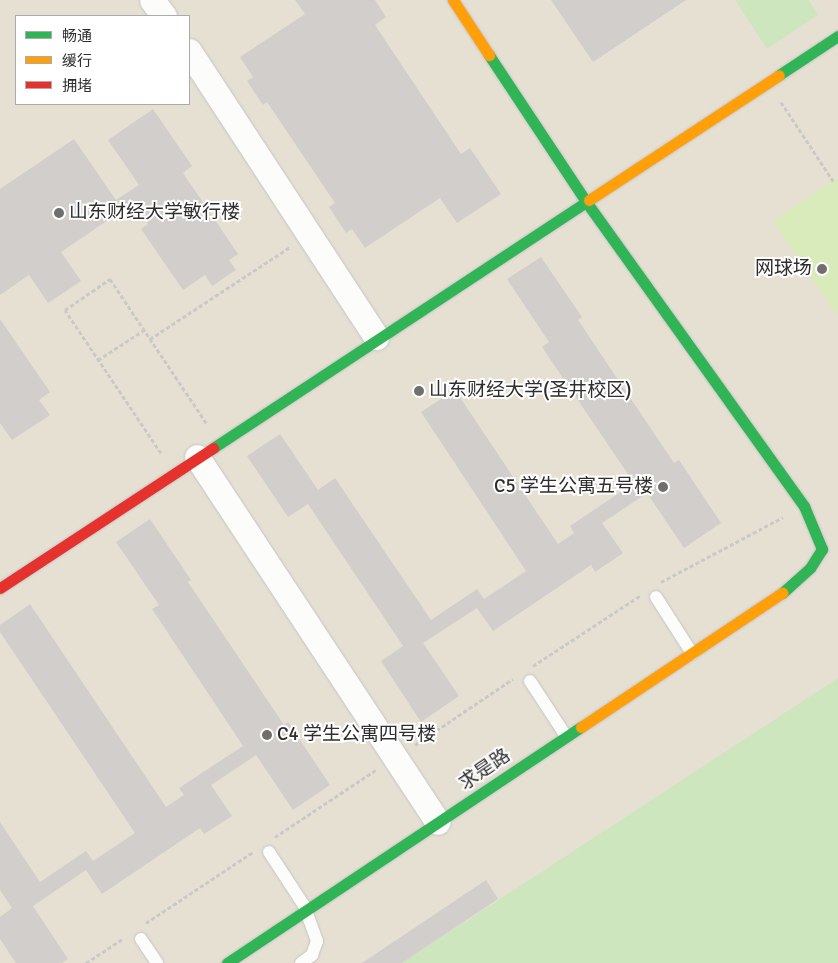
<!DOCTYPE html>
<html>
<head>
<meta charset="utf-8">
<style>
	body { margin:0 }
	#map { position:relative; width:838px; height:963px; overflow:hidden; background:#ece8e4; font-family:Signika,"Noto Sans SC",sans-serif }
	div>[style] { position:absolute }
	.education>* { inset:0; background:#e6e0d3 }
	.green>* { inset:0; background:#cee6be }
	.pitch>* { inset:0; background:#d9eabb }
	.building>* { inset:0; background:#d1cecb }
	.path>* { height:3px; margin-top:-1.5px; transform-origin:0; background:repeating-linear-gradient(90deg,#c9c9c8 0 4px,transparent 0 6.5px) }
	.roads { filter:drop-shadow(0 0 1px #c5c4c5) drop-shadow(0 0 1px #c5c4c5) }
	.lane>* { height:12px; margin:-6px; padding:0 6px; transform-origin:6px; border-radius:6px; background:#fcfcfb }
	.street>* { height:25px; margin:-12.5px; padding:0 12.5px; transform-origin:12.5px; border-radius:12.5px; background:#fcfcfb }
	.fast>* { height:11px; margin:-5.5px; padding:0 5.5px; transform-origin:5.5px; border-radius:5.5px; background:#30b455 }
	.slow>* { height:11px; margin:-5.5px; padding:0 5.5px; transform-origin:5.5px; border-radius:5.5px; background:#ff9f0a }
	.jam>* { height:11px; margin:-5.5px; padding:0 5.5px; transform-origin:5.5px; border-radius:5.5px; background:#e5322d }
	.dots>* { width:14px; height:14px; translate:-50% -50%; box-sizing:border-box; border:2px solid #fff; border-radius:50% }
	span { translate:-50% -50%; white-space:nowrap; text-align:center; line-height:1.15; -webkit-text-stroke:4px #fff; paint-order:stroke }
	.poi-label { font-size:19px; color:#2e2e2e }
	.left { translate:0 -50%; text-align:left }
	.right { translate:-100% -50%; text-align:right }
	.street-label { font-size:19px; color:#2e2e2e }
	.legend { position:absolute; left:15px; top:15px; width:175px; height:90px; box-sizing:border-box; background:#fff; border:1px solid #ababab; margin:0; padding:6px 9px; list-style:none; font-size:15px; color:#2e2e2e }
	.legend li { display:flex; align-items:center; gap:10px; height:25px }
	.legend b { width:25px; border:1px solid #ababab }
</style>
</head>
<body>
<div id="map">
	<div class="education">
		<div style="clip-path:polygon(evenodd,0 0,838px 0,838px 679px,410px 963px,0 963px,0 0,16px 16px,189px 16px,189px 104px,16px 104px,16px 16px)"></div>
	</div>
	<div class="green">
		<div style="clip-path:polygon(735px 0,809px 0,818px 15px,767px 49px)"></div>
		<div style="clip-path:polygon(838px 678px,838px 963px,402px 963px)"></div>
	</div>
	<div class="pitch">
		<div style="clip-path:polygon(838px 177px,838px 317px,773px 221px)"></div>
	</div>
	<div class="building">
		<div style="clip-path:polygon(295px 0,375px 0,386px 17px,375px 25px,461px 154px,470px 148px,501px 194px,457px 223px,440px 198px,365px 248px,352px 229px,346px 233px,329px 207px,335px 203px,267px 102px,263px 105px,247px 81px,253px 77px,240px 57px,305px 14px)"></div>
		<div style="clip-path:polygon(551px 0,686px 0,593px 62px)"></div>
		<div style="clip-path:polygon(153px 109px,192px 166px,183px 173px,238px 254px,229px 260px,236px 270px,212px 286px,205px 275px,183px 290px,141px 229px,148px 224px,133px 203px,61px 252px,81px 281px,48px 303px,29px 275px,0 295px,0 189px,74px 139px,116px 200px,139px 185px,108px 140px)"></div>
		<div style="clip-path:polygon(541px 257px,582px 317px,578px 320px,674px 463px,679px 460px,721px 523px,684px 548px,647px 493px,602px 523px,623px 553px,595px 572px,591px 565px,493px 631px,477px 608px,423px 643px,459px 696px,421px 722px,381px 661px,403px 646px,308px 504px,288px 517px,247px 456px,280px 434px,318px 490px,335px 478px,431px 620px,477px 589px,484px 599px,526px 571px,421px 412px,455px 390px,558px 544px,574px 533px,570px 526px,634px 483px,542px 347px,549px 342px,507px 279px)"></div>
		<div style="clip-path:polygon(0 319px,50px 392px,39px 400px,50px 415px,12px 440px,0 423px)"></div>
		<div style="clip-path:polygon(150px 519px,191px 580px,188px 582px,284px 725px,288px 722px,330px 785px,293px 810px,256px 755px,211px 785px,232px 816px,204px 834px,200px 828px,102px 894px,86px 870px,33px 906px,68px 959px,62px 963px,16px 963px,0 939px,0 917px,12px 908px,0 890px,0 822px,40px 882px,86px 851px,93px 861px,135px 833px,0 632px,0 625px,30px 604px,166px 807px,184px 795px,179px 788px,243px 746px,152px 609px,159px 605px,116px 542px)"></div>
		<div style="clip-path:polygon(486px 880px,498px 899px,402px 963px,362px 963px)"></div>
	</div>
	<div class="path">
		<div style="left:781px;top:102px;width:95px;rotate:56.6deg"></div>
		<div style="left:150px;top:339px;width:168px;rotate:-33.3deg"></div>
		<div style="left:98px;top:360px;width:55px;rotate:-33.1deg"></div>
		<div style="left:161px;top:453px;width:172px;rotate:-123.9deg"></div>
		<div style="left:65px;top:310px;width:55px;rotate:-34.6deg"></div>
		<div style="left:110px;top:279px;width:174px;rotate:56.2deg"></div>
		<div style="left:661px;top:582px;width:138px;rotate:-28deg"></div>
		<div style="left:533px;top:666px;width:129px;rotate:-33.3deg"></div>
		<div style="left:415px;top:745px;width:118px;rotate:-34deg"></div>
		<div style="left:275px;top:837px;width:121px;rotate:-33.6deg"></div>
		<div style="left:146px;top:923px;width:128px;rotate:-33.6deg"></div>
		<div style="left:86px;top:963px;width:45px;rotate:-33.3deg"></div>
	</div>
	<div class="roads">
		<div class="lane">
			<div style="left:656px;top:597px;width:67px;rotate:57.3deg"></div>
			<div style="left:530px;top:681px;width:66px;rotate:56.8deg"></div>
			<div style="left:269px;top:852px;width:69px;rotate:56.8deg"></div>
			<div style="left:141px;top:939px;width:29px;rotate:56deg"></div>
			<div style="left:301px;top:963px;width:14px;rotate:-36deg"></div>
			<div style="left:312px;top:955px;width:15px;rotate:-70deg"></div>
			<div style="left:317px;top:941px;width:33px;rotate:-110deg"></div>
		</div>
		<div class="street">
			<div style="left:152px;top:0;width:20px;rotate:53deg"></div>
			<div style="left:189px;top:51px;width:342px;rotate:56.8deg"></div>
			<div style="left:197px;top:457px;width:437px;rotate:56.6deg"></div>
		</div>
		<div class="fast">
			<div style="left:489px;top:55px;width:178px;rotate:56.5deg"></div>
			<div style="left:587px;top:203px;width:373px;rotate:54.4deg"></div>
			<div style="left:804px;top:506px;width:47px;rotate:67.3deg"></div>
			<div style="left:822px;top:549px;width:22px;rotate:122deg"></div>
			<div style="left:810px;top:568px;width:38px;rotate:138deg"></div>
			<div style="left:779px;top:75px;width:71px;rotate:-33.5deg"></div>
			<div style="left:213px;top:448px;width:450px;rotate:-33.4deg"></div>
			<div style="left:227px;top:963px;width:425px;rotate:-33.7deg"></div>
		</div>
		<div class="slow">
			<div style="left:453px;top:0;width:66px;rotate:56.8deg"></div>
			<div style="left:589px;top:200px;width:227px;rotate:-33.3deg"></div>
			<div style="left:581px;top:727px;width:242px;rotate:-33.7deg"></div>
		</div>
		<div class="jam">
			<div style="left:0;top:588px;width:255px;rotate:-33.3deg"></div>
		</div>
	</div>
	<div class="dots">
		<div style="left:59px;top:213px;background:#706f6e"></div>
		<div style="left:822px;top:269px;background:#706f6e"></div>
		<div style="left:419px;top:391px;background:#706f6e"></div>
		<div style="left:663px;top:487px;background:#706f6e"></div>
		<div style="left:267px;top:735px;background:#706f6e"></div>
	</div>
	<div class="poi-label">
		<span class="left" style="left:69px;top:213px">山东财经大学敏行楼</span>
		<span class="right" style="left:812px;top:269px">网球场</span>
		<span class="left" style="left:429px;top:391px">山东财经大学(圣井校区)</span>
		<span class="right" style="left:653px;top:487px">C5 学生公寓五号楼</span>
		<span class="left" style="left:277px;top:735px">C4 学生公寓四号楼</span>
	</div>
	<div class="street-label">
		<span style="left:485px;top:770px;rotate:-34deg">求是路</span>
	</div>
	<ul class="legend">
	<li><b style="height:6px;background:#30b455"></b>畅通</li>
	<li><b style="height:6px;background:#ff9f0a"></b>缓行</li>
	<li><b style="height:6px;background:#e5322d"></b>拥堵</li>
	</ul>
</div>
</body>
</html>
